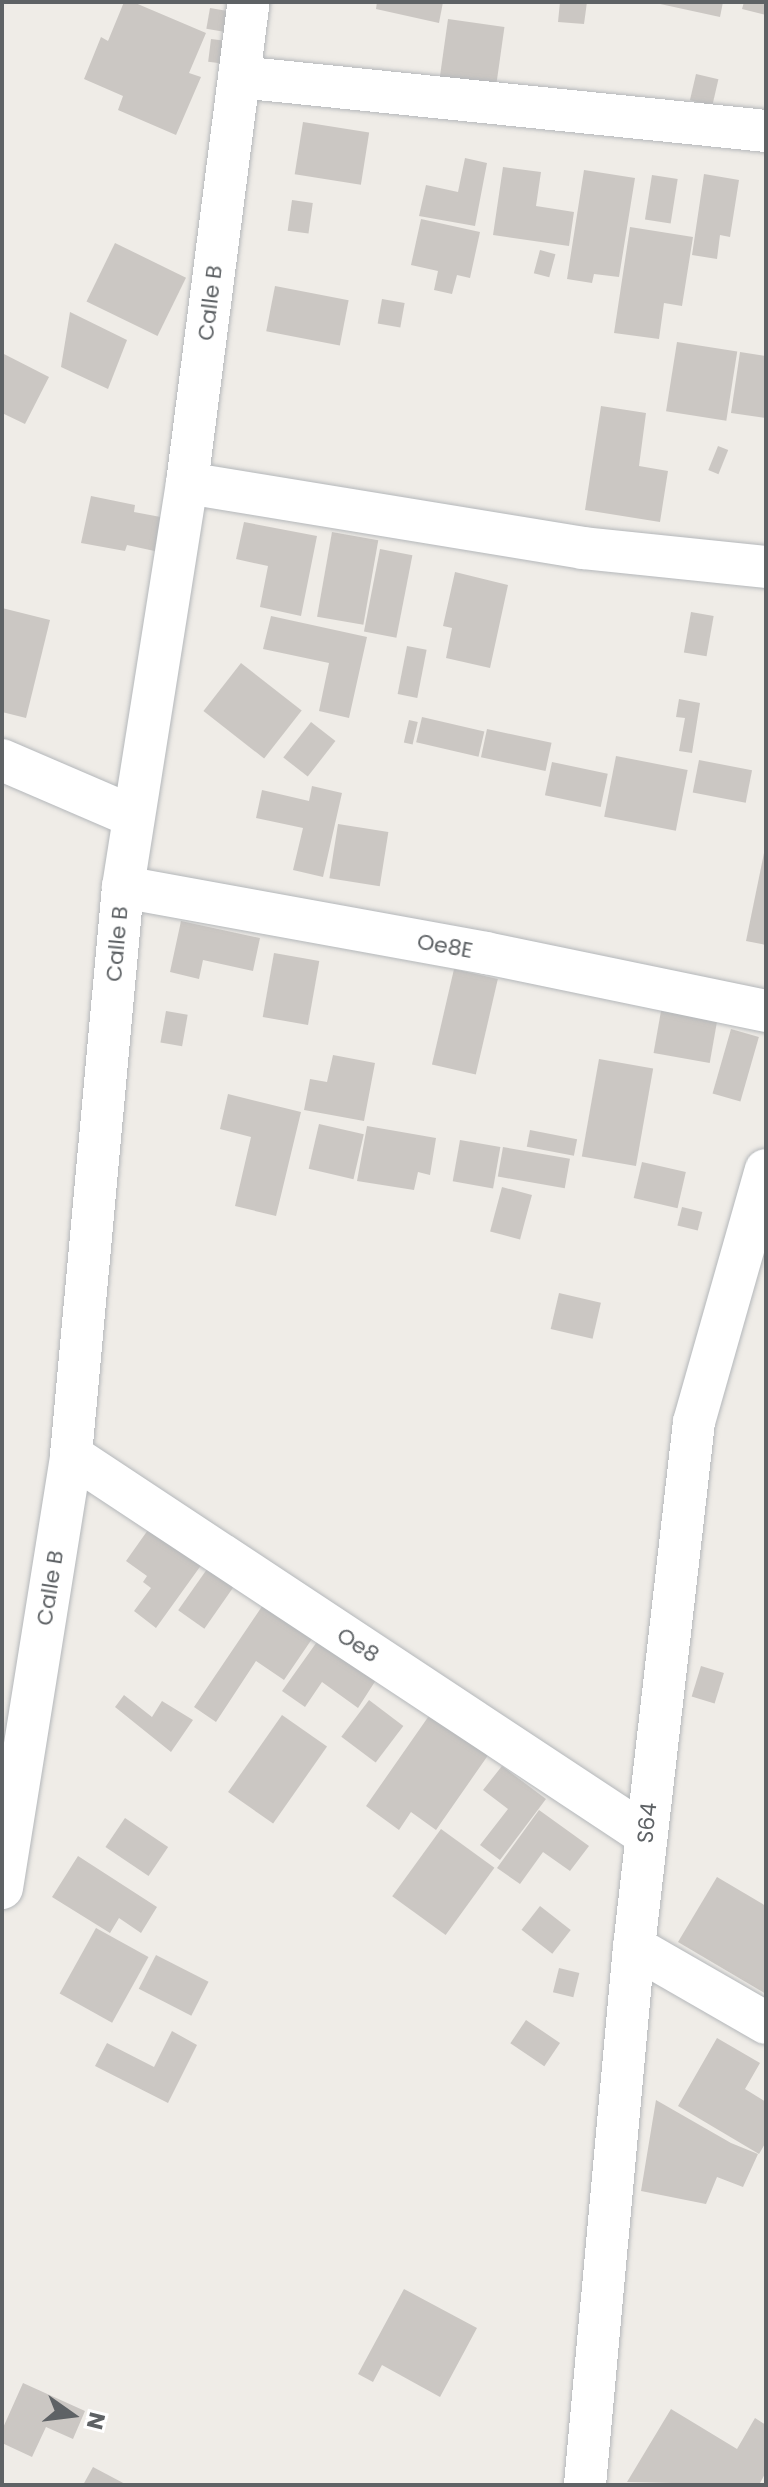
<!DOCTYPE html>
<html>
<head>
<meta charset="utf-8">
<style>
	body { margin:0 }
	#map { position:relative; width:768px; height:2487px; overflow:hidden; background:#efece7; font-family:Poppins,sans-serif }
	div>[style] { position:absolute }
	.building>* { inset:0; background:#cbc7c3; transform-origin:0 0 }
	.roads { filter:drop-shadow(0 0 2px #b4b7ba) drop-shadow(0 0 2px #b4b7ba) }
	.minor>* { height:42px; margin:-21px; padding:0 21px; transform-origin:21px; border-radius:21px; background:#fff }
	span { translate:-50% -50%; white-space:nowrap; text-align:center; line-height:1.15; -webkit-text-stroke:8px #fff; paint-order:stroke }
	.street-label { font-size:22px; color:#5e6265 }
	.frame { position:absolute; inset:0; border:4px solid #5e6265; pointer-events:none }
	.north { position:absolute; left:32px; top:2375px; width:80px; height:80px; -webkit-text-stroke:6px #fff; paint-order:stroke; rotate:104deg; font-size:22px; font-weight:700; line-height:32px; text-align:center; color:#5e6265 }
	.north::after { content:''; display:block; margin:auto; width:28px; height:36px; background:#5e6265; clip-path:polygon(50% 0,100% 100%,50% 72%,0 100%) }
</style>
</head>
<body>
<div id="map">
	<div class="building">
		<div style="clip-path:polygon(124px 2px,133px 2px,206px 33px,189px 73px,201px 77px,176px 135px,118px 110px,123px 96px,84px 79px,101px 37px,108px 41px)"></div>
		<div style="clip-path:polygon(377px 2px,443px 2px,439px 23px,376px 9px)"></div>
		<div style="clip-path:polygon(560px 2px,587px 2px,584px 24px,558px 22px)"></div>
		<div style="clip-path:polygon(651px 2px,723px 2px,720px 17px)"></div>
		<div style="clip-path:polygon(744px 2px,766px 2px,766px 15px,742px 9px)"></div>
		<div style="left:210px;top:8px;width:28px;height:21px;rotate:10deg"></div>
		<div style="left:448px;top:19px;width:57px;height:61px;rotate:8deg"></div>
		<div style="left:211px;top:39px;width:16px;height:23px;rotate:7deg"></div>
		<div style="left:696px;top:74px;width:23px;height:27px;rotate:13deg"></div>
		<div style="left:303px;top:122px;width:67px;height:53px;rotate:9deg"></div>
		<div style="clip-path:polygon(465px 158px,487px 163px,475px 226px,419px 216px,426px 185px,458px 192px)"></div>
		<div style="clip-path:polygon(503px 167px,541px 172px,536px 206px,574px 212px,569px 246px,493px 235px)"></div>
		<div style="clip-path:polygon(584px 170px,635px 178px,619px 277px,594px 274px,592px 283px,567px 279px)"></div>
		<div style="clip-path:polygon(704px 174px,739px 180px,730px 237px,720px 235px,717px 259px,692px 255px)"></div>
		<div style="left:652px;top:175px;width:26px;height:45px;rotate:9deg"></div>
		<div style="left:292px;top:200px;width:21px;height:31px;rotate:8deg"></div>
		<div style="clip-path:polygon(421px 219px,480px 232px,470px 278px,457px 275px,452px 294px,434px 290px,438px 271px,411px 265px)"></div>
		<div style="clip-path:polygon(630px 227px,693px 237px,682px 306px,664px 303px,659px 339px,614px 333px)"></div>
		<div style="left:115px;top:243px;width:79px;height:65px;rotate:26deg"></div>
		<div style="left:540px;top:250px;width:16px;height:24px;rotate:15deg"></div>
		<div style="left:275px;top:286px;width:75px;height:46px;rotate:11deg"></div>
		<div style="left:382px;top:299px;width:23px;height:25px;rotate:10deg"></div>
		<div style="clip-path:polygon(70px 312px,127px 340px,108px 389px,61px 367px)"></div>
		<div style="left:677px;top:342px;width:61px;height:70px;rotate:9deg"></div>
		<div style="clip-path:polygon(740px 352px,766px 356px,766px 418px,731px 413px)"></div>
		<div style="clip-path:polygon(2px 353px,49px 377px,25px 424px,2px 413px)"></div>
		<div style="clip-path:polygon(601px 406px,646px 413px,639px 466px,668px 471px,660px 522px,585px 510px)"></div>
		<div style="left:718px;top:446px;width:11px;height:26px;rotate:22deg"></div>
		<div style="clip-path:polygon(91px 496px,135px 505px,134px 512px,166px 518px,159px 552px,127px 545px,125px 551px,81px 543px)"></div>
		<div style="clip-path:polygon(244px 522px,317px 536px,301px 616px,260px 607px,268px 566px,236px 559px)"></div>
		<div style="left:332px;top:532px;width:47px;height:86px;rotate:10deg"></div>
		<div style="left:380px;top:549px;width:33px;height:84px;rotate:11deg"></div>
		<div style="clip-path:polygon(455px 572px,508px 585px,490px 668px,446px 658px,452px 628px,443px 626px)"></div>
		<div style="clip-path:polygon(2px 608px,50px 620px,26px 718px,2px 712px)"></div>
		<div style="left:691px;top:612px;width:23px;height:41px;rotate:10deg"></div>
		<div style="clip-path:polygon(271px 616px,367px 637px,349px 718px,319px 711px,329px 663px,263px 649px)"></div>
		<div style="left:407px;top:646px;width:20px;height:49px;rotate:11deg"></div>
		<div style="left:241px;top:663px;width:77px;height:61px;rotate:38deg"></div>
		<div style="clip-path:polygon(679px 699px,700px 703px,692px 753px,679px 751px,685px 718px,676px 717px)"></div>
		<div style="left:422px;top:717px;width:64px;height:26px;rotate:13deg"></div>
		<div style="left:409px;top:720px;width:9px;height:23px;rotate:13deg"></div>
		<div style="left:311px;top:722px;width:31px;height:45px;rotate:38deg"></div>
		<div style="left:487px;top:729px;width:66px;height:29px;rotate:12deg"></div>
		<div style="left:616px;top:756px;width:73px;height:62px;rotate:11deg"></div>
		<div style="left:699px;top:760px;width:54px;height:33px;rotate:11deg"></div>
		<div style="left:552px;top:762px;width:57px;height:34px;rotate:12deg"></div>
		<div style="clip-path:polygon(312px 786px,342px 793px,323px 877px,293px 870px,303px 828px,256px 818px,262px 790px,309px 801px)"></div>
		<div style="left:338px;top:824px;width:51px;height:55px;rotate:9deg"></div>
		<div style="clip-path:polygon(765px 848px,766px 848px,766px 945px,746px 941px)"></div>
		<div style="clip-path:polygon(181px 921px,260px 938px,253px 971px,203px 960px,199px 979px,170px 972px)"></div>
		<div style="left:274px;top:953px;width:46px;height:65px;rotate:10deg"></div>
		<div style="left:454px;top:969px;width:45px;height:98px;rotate:13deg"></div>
		<div style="left:664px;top:994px;width:57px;height:60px;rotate:10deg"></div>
		<div style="left:166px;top:1011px;width:22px;height:32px;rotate:10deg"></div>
		<div style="left:731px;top:1029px;width:29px;height:67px;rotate:16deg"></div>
		<div style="clip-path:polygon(333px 1055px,375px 1063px,364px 1121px,304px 1110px,310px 1079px,327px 1082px)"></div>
		<div style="left:599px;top:1059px;width:55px;height:99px;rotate:10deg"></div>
		<div style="clip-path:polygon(228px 1094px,301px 1112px,276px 1216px,235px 1206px,251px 1137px,220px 1129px)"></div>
		<div style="left:319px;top:1124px;width:46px;height:46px;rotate:13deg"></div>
		<div style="clip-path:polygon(367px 1126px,436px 1138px,430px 1175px,418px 1172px,414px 1190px,357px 1181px)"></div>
		<div style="left:530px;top:1130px;width:48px;height:17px;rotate:11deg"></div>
		<div style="left:460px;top:1140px;width:41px;height:42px;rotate:10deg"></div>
		<div style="left:503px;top:1147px;width:68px;height:30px;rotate:10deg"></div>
		<div style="left:642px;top:1162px;width:45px;height:37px;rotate:13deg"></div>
		<div style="left:502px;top:1187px;width:31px;height:46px;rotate:15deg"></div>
		<div style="left:682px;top:1207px;width:21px;height:19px;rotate:14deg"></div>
		<div style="left:559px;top:1293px;width:43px;height:37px;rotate:13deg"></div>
		<div style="clip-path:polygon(155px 1520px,207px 1557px,156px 1628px,134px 1611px,151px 1588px,143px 1582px,147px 1576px,126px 1561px)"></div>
		<div style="left:212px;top:1562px;width:32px;height:59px;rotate:35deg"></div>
		<div style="clip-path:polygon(265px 1602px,314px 1636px,284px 1680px,256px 1661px,216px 1722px,194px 1707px)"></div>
		<div style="clip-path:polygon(319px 1639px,376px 1680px,358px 1708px,322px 1682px,305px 1707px,282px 1691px)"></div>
		<div style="left:701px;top:1666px;width:24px;height:32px;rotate:17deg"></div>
		<div style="clip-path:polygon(124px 1695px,152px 1717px,162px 1701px,193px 1720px,171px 1752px,115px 1707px)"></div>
		<div style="left:369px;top:1700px;width:43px;height:46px;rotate:37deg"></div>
		<div style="clip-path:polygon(433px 1710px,491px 1751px,436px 1830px,411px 1812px,399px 1830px,366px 1806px)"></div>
		<div style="left:282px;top:1715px;width:55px;height:94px;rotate:35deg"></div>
		<div style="clip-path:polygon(502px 1766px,546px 1799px,500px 1860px,480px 1845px,508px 1809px,483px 1790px)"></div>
		<div style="clip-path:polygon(539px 1810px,589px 1846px,570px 1871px,543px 1852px,520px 1884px,497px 1868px)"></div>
		<div style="left:125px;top:1818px;width:52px;height:35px;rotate:34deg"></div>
		<div style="left:441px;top:1829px;width:66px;height:83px;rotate:36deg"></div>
		<div style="clip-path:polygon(78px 1856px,157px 1907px,141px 1933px,119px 1918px,110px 1933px,52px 1897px)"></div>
		<div style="clip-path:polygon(717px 1877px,766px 1906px,766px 1994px,678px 1942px)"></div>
		<div style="left:540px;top:1906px;width:39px;height:30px;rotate:38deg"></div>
		<div style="left:96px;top:1928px;width:60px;height:75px;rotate:29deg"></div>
		<div style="left:156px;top:1955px;width:59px;height:38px;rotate:27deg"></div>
		<div style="left:559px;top:1968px;width:21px;height:25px;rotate:14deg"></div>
		<div style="left:526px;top:2020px;width:41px;height:28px;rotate:34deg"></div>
		<div style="clip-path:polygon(172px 2031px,197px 2045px,168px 2103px,95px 2066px,107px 2043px,154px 2067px)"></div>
		<div style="clip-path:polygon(717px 2038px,760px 2063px,745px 2089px,766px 2102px,766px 2142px,759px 2154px,678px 2106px)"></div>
		<div style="clip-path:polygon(656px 2100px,731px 2143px,758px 2154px,743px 2187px,717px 2177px,706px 2204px,641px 2191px)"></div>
		<div style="clip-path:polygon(404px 2289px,477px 2328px,440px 2397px,382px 2365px,373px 2382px,358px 2374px)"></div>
		<div style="clip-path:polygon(23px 2383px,85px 2411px,73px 2439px,46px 2427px,32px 2457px,2px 2443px,2px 2430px)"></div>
		<div style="clip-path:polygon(671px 2409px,737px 2449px,755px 2418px,766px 2425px,766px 2472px,760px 2483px,764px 2485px,627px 2482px)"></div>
		<div style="clip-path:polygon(93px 2467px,127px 2485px,83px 2485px)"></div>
	</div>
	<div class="roads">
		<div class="minor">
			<div style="left:239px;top:77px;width:530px;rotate:5.85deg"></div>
			<div style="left:187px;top:483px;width:401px;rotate:9.3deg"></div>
			<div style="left:583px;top:548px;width:184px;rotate:5.9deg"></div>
			<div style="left:2px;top:760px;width:142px;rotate:23.3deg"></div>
			<div style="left:123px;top:887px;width:369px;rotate:10.3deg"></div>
			<div style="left:486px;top:953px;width:286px;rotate:11.7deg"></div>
			<div style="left:71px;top:1455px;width:689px;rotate:33.46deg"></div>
			<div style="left:2px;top:1888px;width:438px;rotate:-80.9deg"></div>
			<div style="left:71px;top:1455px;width:570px;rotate:-84.77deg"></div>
			<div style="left:123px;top:887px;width:409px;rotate:-81deg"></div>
			<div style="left:187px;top:483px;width:485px;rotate:-82.7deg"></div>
			<div style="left:634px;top:1947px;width:152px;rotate:29.9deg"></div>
			<div style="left:585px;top:2485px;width:540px;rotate:-84.8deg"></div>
			<div style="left:634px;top:1947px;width:528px;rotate:-83.48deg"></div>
			<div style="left:694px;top:1422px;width:262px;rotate:-74.1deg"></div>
		</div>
	</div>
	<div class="street-label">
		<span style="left:210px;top:303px;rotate:-83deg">Calle B</span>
		<span style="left:117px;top:944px;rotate:-85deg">Calle B</span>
		<span style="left:445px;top:946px;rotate:10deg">Oe8E</span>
		<span style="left:50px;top:1588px;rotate:-81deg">Calle B</span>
		<span style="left:358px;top:1645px;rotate:33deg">Oe8</span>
		<span style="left:647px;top:1823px;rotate:-84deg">S64</span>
	</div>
	<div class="frame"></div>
	<div class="north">N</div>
</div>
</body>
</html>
